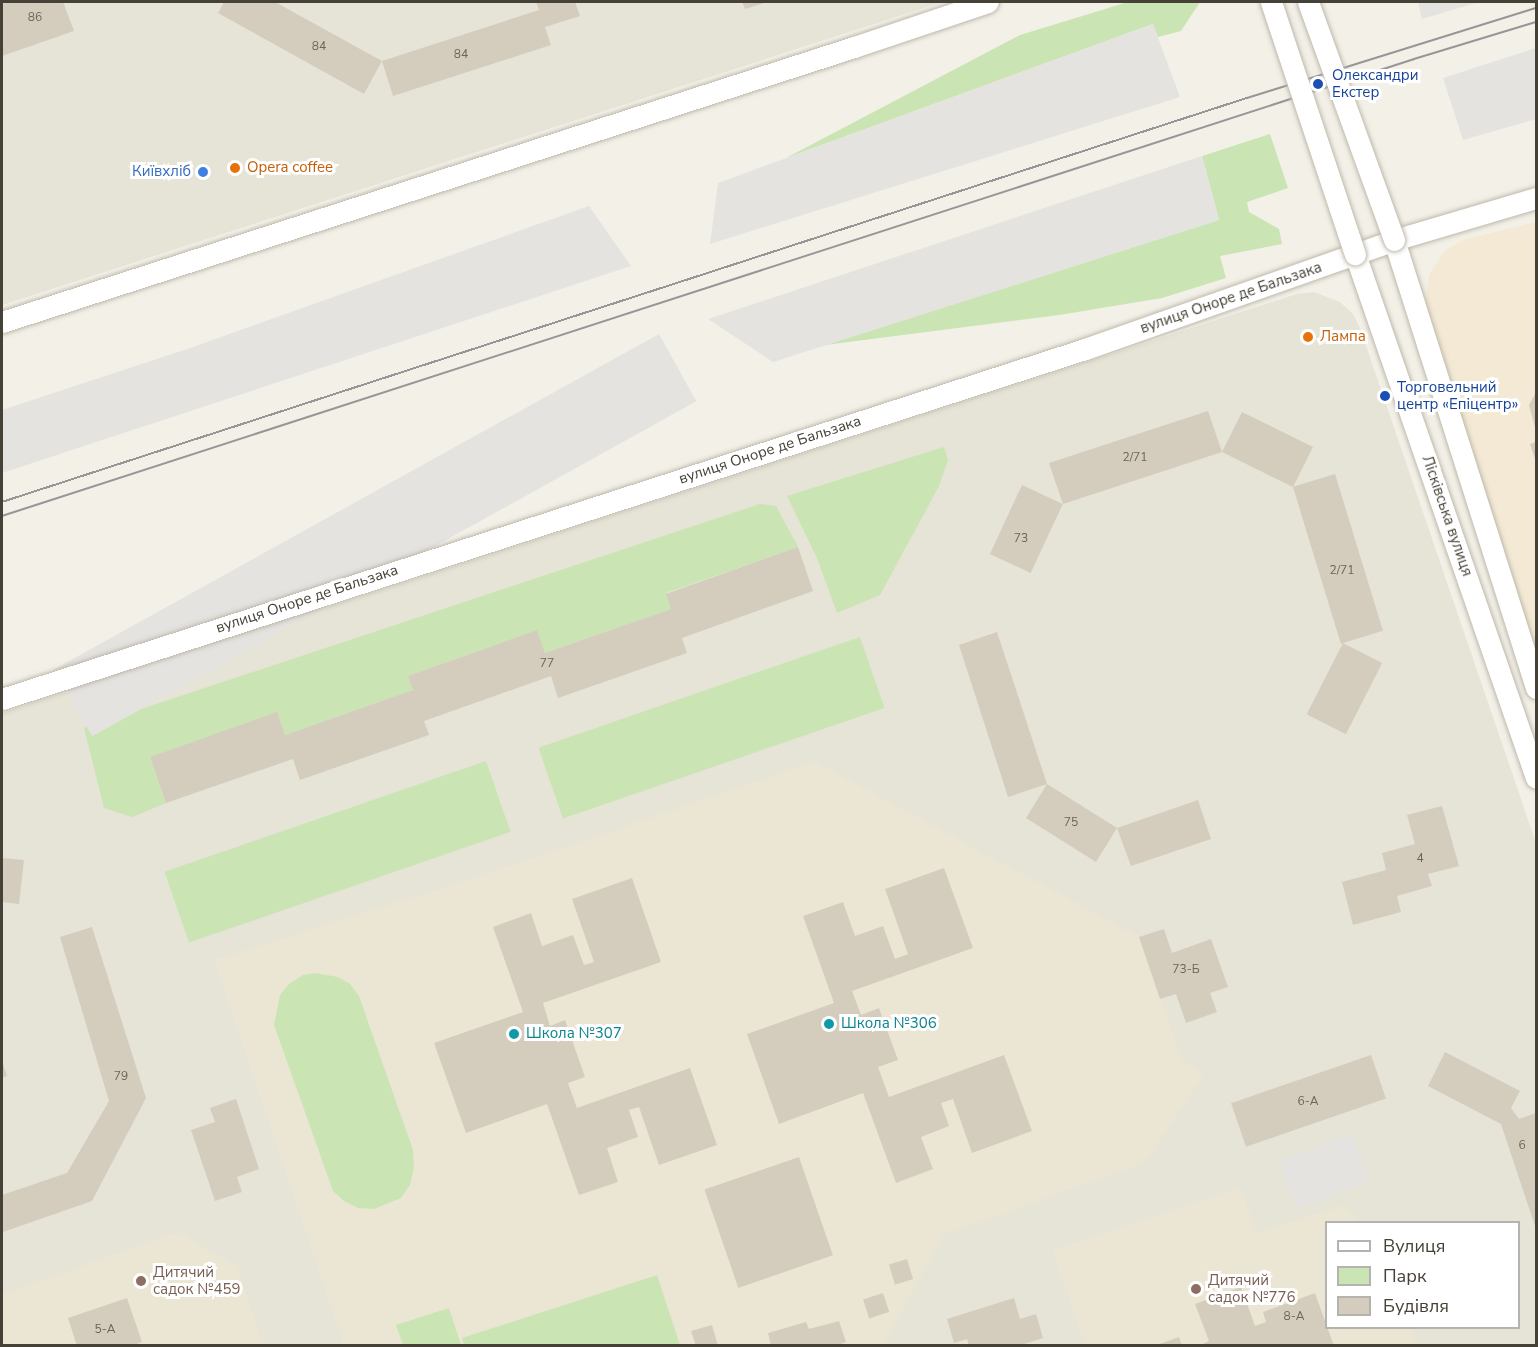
<!DOCTYPE html>
<html>
<head>
<meta charset="utf-8">
<style>
	body { margin:0 }
	#map { position:relative; width:1538px; height:1347px; overflow:hidden; background:#f3f0e8; font-family:"Nunito Sans",sans-serif }
	div>[style] { position:absolute }
	.residential>* { inset:0; background:#e6e3d7 }
	.commercial>* { inset:0; background:#f3e9d5 }
	.education>* { inset:0; background:#ebe6d3 }
	.green>* { inset:0; background:#cae4b4; transform-origin:0 0 }
	.parking>* { inset:0; background:#e4e3e0; transform-origin:0 0 }
	.building>* { inset:0; background:#d4cdbe; transform-origin:0 0 }
	.roads { filter:drop-shadow(0 0 2px #beb9ab) drop-shadow(0 0 2px #beb9ab) }
	.minor>* { height:21px; margin:-10.5px; padding:0 10.5px; transform-origin:10.5px; border-radius:10.5px; background:#fff }
	.tram>* { height:1.5px; margin:-0.75px; padding:0 0.75px; transform-origin:0.75px; border-radius:0.75px; background:#969696 }
	.bridges { filter:drop-shadow(0 0 2px #beb9ab) drop-shadow(0 0 2px #beb9ab) }
	.minor-bridge>* { height:21px; margin:-10.5px; padding:0 10.5px; transform-origin:10.5px; border-radius:10.5px; background:#fff }
	.dots>* { width:16px; height:16px; translate:-50% -50%; box-sizing:border-box; border:3px solid #fff; border-radius:50% }
	span { translate:-50% -50%; white-space:nowrap; text-align:center; line-height:1.15; -webkit-text-stroke:6px #fff; paint-order:stroke }
	.number-label { font-size:12px; color:#6a6459 }
	.number-label span { -webkit-text-stroke-width:0 }
	.transit-label { font-size:15px; color:#164399 }
	.left { translate:0 -50%; text-align:left }
	.food-label { font-size:15px; color:#c56008 }
	.shop-label { font-size:15px; color:#366cbe }
	.right { translate:-100% -50%; text-align:right }
	.street-label { font-size:15px; color:#464137 }
	.culture-label { font-size:15px; color:#0d838f }
	.education-label { font-size:15px; color:#785e54 }
	.frame { position:absolute; inset:0; border:3px solid #464137; pointer-events:none }
	.legend { position:absolute; left:1325px; top:1221px; width:195px; height:108px; box-sizing:border-box; background:#fff; border:2px solid #b5b3af; margin:0; padding:8px 10px; list-style:none; font-size:18px; color:#464137 }
	.legend li { display:flex; align-items:center; gap:12px; height:30px }
	.legend b { width:30px; border:2px solid #b5b3af }
</style>
</head>
<body>
<div id="map">
	<div class="residential">
		<div style="clip-path:polygon(2px 2px,942px 2px,2px 305px)"></div>
		<div style="clip-path:polygon(evenodd,1314px 292px,1340px 302px,1353px 314px,1360px 328px,1536px 843px,1536px 1345px,2px 1345px,2px 713px,1297px 294px,1314px 292px,1326px 1222px,1518px 1222px,1518px 1328px,1326px 1328px,1326px 1222px)"></div>
	</div>
	<div class="commercial">
		<div style="clip-path:polygon(1536px 222px,1536px 652px,1425px 304px,1429px 275px,1445px 250px,1465px 239px)"></div>
	</div>
	<div class="education">
		<div style="clip-path:polygon(815px 762px,1139px 937px,1182px 1060px,1203px 1075px,1146px 1162px,943px 1235px,884px 1345px,344px 1345px,214px 960px,455px 884px)"></div>
		<div style="clip-path:polygon(1240px 1188px,1257px 1233px,1345px 1205px,1358px 1222px,1326px 1222px,1326px 1328px,1411px 1328px,1416px 1342px,1414px 1346px,1085px 1345px,1052px 1250px)"></div>
		<div style="clip-path:polygon(177px 1232px,237px 1266px,263px 1345px,3px 1346px,2px 1295px)"></div>
	</div>
	<div class="green">
		<div style="clip-path:polygon(1128px 2px,1200px 2px,1181px 31px,1158px 37px,1153px 24px,786px 158px,1020px 35px)"></div>
		<div style="clip-path:polygon(1270px 134px,1288px 188px,1247px 202px,1249px 212px,1279px 229px,1282px 244px,1220px 256px,1226px 278px,1162px 298px,1059px 315px,825px 345px,1219px 220px,1202px 156px)"></div>
		<div style="clip-path:polygon(944px 447px,948px 460px,939px 486px,880px 595px,837px 613px,817px 558px,787px 496px)"></div>
		<div style="clip-path:polygon(760px 504px,776px 506px,798px 547px,666px 593px,671px 609px,545px 653px,537px 630px,408px 676px,413px 690px,285px 735px,277px 713px,150px 757px,166px 803px,132px 817px,104px 808px,84px 728px)"></div>
		<div style="left:860px;top:637px;width:75px;height:340px;rotate:71deg"></div>
		<div style="left:486px;top:761px;width:75px;height:340px;rotate:71deg"></div>
		<div style="clip-path:polygon(315px 973px,338px 977px,350px 984px,359px 996px,413px 1150px,414px 1167px,410px 1185px,401px 1198px,374px 1209px,358px 1208px,344px 1201px,333px 1191px,274px 1025px,280px 995px,289px 984px,303px 975px)"></div>
		<div style="clip-path:polygon(657px 1275px,680px 1345px,464px 1345px,462px 1338px)"></div>
		<div style="clip-path:polygon(449px 1308px,461px 1345px,403px 1345px,396px 1325px)"></div>
	</div>
	<div class="parking">
		<div style="clip-path:polygon(1418px 2px,1479px 2px,1422px 19px)"></div>
		<div style="clip-path:polygon(1153px 24px,1180px 97px,710px 244px,718px 183px)"></div>
		<div style="clip-path:polygon(1536px 48px,1536px 119px,1463px 140px,1443px 78px)"></div>
		<div style="clip-path:polygon(1202px 156px,1219px 220px,773px 362px,708px 319px)"></div>
		<div style="clip-path:polygon(589px 206px,631px 266px,2px 473px,2px 410px,193px 347px)"></div>
		<div style="left:659px;top:334px;width:77px;height:691px;rotate:61deg"></div>
		<div style="left:1352px;top:1134px;width:51px;height:78px;rotate:70deg"></div>
	</div>
	<div class="building">
		<div style="clip-path:polygon(9px 2px,63px 2px,74px 31px,2px 56px,2px 4px)"></div>
		<div style="clip-path:polygon(224px 2px,275px 2px,382px 61px,364px 94px,218px 13px)"></div>
		<div style="clip-path:polygon(536px 2px,575px 2px,580px 16px,545px 27px,551px 45px,393px 96px,382px 61px,539px 10px)"></div>
		<div style="clip-path:polygon(742px 2px,767px 2px,745px 9px)"></div>
		<div style="clip-path:polygon(1536px 392px,1536px 431px,1529px 405px)"></div>
		<div style="clip-path:polygon(1208px 411px,1222px 452px,1242px 412px,1313px 447px,1293px 487px,1222px 452px,1063px 504px,1049px 463px)"></div>
		<div style="clip-path:polygon(1536px 442px,1536px 462px,1530px 444px)"></div>
		<div style="left:1335px;top:474px;width:164px;height:44px;rotate:73deg"></div>
		<div style="left:1022px;top:485px;width:45px;height:76px;rotate:25deg"></div>
		<div style="clip-path:polygon(798px 547px,813px 591px,682px 638px,687px 653px,558px 698px,551px 676px,424px 721px,429px 735px,300px 780px,293px 759px,166px 803px,150px 757px,277px 712px,285px 735px,413px 690px,408px 676px,537px 630px,545px 653px,671px 609px,666px 594px)"></div>
		<div style="clip-path:polygon(997px 632px,1047px 784px,1117px 828px,1198px 800px,1211px 839px,1131px 866px,1117px 828px,1096px 862px,1026px 818px,1047px 784px,1008px 797px,959px 645px)"></div>
		<div style="left:1343px;top:643px;width:44px;height:80px;rotate:27deg"></div>
		<div style="clip-path:polygon(1442px 806px,1459px 866px,1428px 874px,1432px 886px,1397px 896px,1401px 912px,1353px 925px,1342px 882px,1386px 870px,1382px 853px,1415px 844px,1407px 815px)"></div>
		<div style="clip-path:polygon(2px 858px,24px 860px,19px 904px,2px 902px)"></div>
		<div style="clip-path:polygon(944px 868px,973px 948px,852px 991px,861px 1015px,879px 1008px,898px 1060px,878px 1067px,889px 1097px,1004px 1055px,1032px 1131px,972px 1153px,953px 1099px,941px 1103px,949px 1126px,921px 1137px,933px 1169px,896px 1183px,863px 1093px,779px 1124px,747px 1034px,834px 1003px,803px 916px,843px 902px,855px 936px,883px 926px,895px 959px,908px 954px,885px 889px)"></div>
		<div style="clip-path:polygon(632px 878px,661px 962px,543px 1003px,550px 1026px,565px 1020px,585px 1077px,568px 1083px,577px 1108px,690px 1068px,717px 1145px,659px 1165px,639px 1107px,629px 1110px,638px 1137px,607px 1148px,618px 1182px,579px 1195px,547px 1104px,466px 1133px,434px 1043px,523px 1012px,493px 927px,531px 913px,542px 946px,573px 935px,584px 965px,594px 962px,572px 899px)"></div>
		<div style="clip-path:polygon(92px 927px,146px 1098px,92px 1201px,3px 1232px,2px 1195px,67px 1173px,109px 1101px,60px 937px)"></div>
		<div style="clip-path:polygon(1164px 929px,1172px 953px,1211px 939px,1228px 987px,1210px 993px,1217px 1012px,1186px 1023px,1176px 994px,1160px 999px,1139px 937px)"></div>
		<div style="clip-path:polygon(1445px 1052px,1520px 1091px,1511px 1108px,1519px 1119px,1536px 1113px,1536px 1229px,1501px 1124px,1428px 1086px)"></div>
		<div style="left:1371px;top:1055px;width:46px;height:148px;rotate:71deg"></div>
		<div style="clip-path:polygon(2px 1061px,7px 1076px,2px 1078px)"></div>
		<div style="clip-path:polygon(236px 1099px,259px 1169px,237px 1177px,242px 1192px,215px 1201px,191px 1130px,215px 1122px,210px 1108px)"></div>
		<div style="left:799px;top:1157px;width:104px;height:100px;rotate:71deg"></div>
		<div style="left:907px;top:1259px;width:21px;height:19px;rotate:73deg"></div>
		<div style="clip-path:polygon(1241px 1287px,1255px 1326px,1266px 1322px,1263px 1312px,1315px 1293px,1334px 1346px,1199px 1346px,1209px 1341px,1195px 1304px)"></div>
		<div style="left:883px;top:1293px;width:20px;height:21px;rotate:72deg"></div>
		<div style="clip-path:polygon(127px 1298px,142px 1342px,131px 1346px,77px 1346px,68px 1318px)"></div>
		<div style="clip-path:polygon(1014px 1298px,1020px 1319px,1036px 1314px,1043px 1338px,1018px 1346px,969px 1346px,967px 1339px,954px 1343px,947px 1319px)"></div>
		<div style="clip-path:polygon(839px 1321px,846px 1342px,834px 1346px,771px 1346px,768px 1333px,806px 1322px,809px 1329px)"></div>
		<div style="clip-path:polygon(712px 1325px,718px 1346px,696px 1346px,691px 1331px)"></div>
		<div style="clip-path:polygon(1179px 1337px,1182px 1346px,1157px 1346px,1157px 1345px)"></div>
	</div>
	<div class="roads">
		<div class="minor">
			<div style="left:1394px;top:240px;width:470px;rotate:72.4deg"></div>
			<div style="left:1355px;top:254px;width:554px;rotate:70.94deg"></div>
			<div style="left:2px;top:322px;width:895px;rotate:-17.89deg"></div>
			<div style="left:854px;top:47px;width:141px;rotate:-18.6deg"></div>
			<div style="left:2px;top:699px;width:1138px;rotate:-17.91deg"></div>
			<div style="left:1085px;top:349px;width:328px;rotate:-19.4deg"></div>
			<div style="left:1394px;top:240px;width:148px;rotate:-16.5deg"></div>
		</div>
	</div>
	<div class="tram">
		<div style="left:2px;top:502px;width:1309px;rotate:-17.98deg"></div>
		<div style="left:1247px;top:98px;width:303px;rotate:-17.3deg"></div>
		<div style="left:2px;top:516px;width:1484px;rotate:-17.93deg"></div>
		<div style="left:1414px;top:59px;width:127px;rotate:-16.9deg"></div>
	</div>
	<div class="bridges">
		<div class="minor-bridge">
			<div style="left:1271px;top:2px;width:266px;rotate:71.6deg"></div>
			<div style="left:1308px;top:2px;width:253px;rotate:70.1deg"></div>
		</div>
	</div>
	<div class="dots">
		<div style="left:1318px;top:84px;background:#1a4fb4"></div>
		<div style="left:235px;top:168px;background:#e8710a"></div>
		<div style="left:203px;top:172px;background:#3f7fe0"></div>
		<div style="left:1308px;top:337px;background:#e8710a"></div>
		<div style="left:1385px;top:396px;background:#1a4fb4"></div>
		<div style="left:829px;top:1024px;background:#0f9aa8"></div>
		<div style="left:514px;top:1034px;background:#0f9aa8"></div>
		<div style="left:141px;top:1281px;background:#8d6e63"></div>
		<div style="left:1196px;top:1289px;background:#8d6e63"></div>
	</div>
	<div class="number-label">
		<span style="left:35px;top:18px">86</span>
		<span style="left:319px;top:47px">84</span>
		<span style="left:461px;top:55px">84</span>
		<span style="left:1135px;top:458px">2/71</span>
		<span style="left:1021px;top:539px">73</span>
		<span style="left:1342px;top:571px">2/71</span>
		<span style="left:547px;top:664px">77</span>
		<span style="left:1071px;top:823px">75</span>
		<span style="left:1420px;top:859px">4</span>
		<span style="left:1186px;top:970px">73-Б</span>
		<span style="left:121px;top:1077px">79</span>
		<span style="left:1308px;top:1102px">6-А</span>
		<span style="left:1522px;top:1146px">6</span>
		<span style="left:1294px;top:1317px">8-А</span>
		<span style="left:105px;top:1330px">5-А</span>
	</div>
	<div class="transit-label">
		<span class="left" style="left:1332px;top:84px">Олександри<br>Екстер</span>
		<span class="left" style="left:1397px;top:396px">Торговельний<br>центр «Епіцентр»</span>
	</div>
	<div class="food-label">
		<span class="left" style="left:247px;top:168px">Opera coffee</span>
		<span class="left" style="left:1320px;top:337px">Лампа</span>
	</div>
	<div class="shop-label">
		<span class="right" style="left:191px;top:172px">Київхліб</span>
	</div>
	<div class="street-label">
		<span style="left:1231px;top:298px;rotate:-19deg">вулиця Оноре де Бальзака</span>
		<span style="left:770px;top:450px;rotate:-18deg">вулиця Оноре де Бальзака</span>
		<span style="left:1447px;top:516px;rotate:71deg">Лісківська вулиця</span>
		<span style="left:307px;top:599px;rotate:-18deg">вулиця Оноре де Бальзака</span>
	</div>
	<div class="culture-label">
		<span class="left" style="left:841px;top:1024px">Школа №306</span>
		<span class="left" style="left:526px;top:1034px">Школа №307</span>
	</div>
	<div class="education-label">
		<span class="left" style="left:153px;top:1281px">Дитячий<br>садок №459</span>
		<span class="left" style="left:1208px;top:1289px">Дитячий<br>садок №776</span>
	</div>
	<div class="frame"></div>
	<ul class="legend">
	<li><b style="height:8px;background:#fff"></b>Вулиця</li>
	<li><b style="height:16px;background:#cae4b4"></b>Парк</li>
	<li><b style="height:16px;background:#d4cdbe"></b>Будівля</li>
	</ul>
</div>
</body>
</html>
